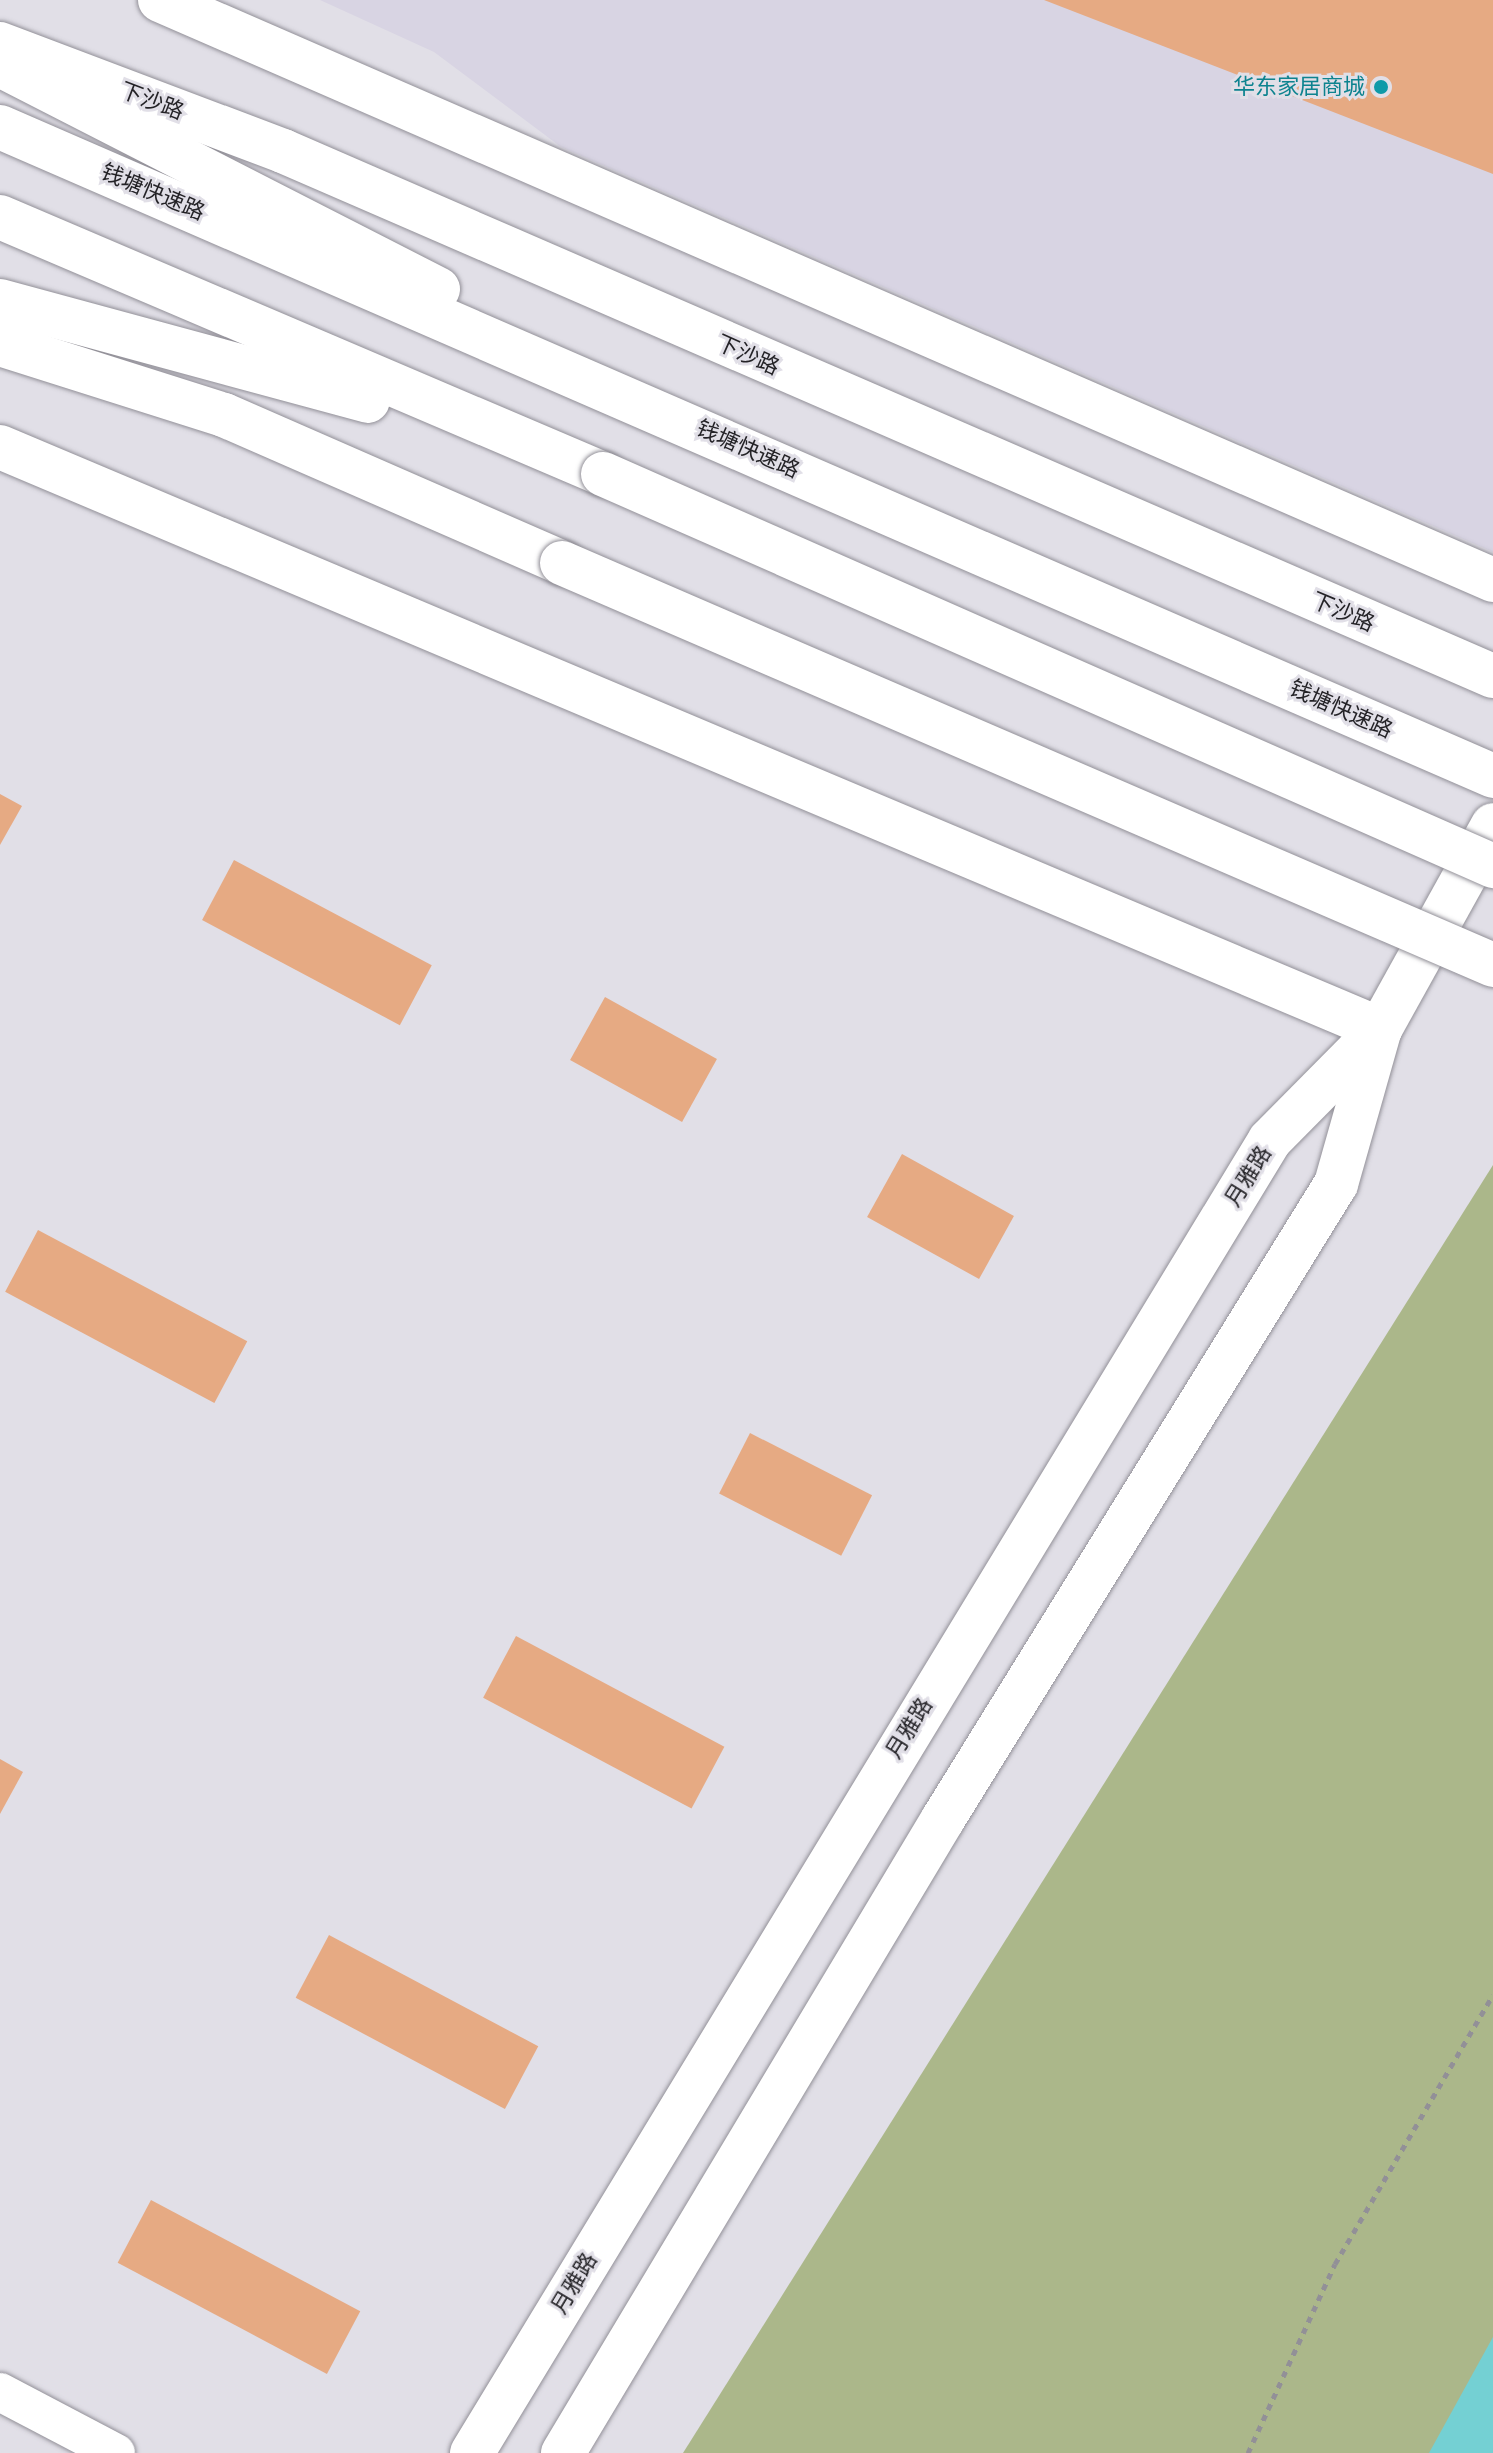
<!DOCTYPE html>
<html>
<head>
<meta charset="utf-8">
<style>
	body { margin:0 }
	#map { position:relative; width:1493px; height:2453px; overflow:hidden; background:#e1dfe7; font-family:Figtree,"Noto Sans SC",sans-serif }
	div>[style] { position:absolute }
	.built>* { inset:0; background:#d8d4e3 }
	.green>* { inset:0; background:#abb78a }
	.water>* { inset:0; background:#74d0d3 }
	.building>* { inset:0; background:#e6aa83; transform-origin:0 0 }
	.path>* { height:5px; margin-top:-2.5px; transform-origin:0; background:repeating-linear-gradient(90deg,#929097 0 6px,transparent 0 12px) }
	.roads { filter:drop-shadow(0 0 2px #929098) drop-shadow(0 0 2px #929098) }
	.minor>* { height:38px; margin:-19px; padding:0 19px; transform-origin:19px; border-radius:19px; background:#fff }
	.tertiary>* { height:44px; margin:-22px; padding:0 22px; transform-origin:22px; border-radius:22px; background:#fff }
	.secondary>* { height:44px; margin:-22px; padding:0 22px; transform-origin:22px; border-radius:22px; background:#fff }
	.primary>* { height:44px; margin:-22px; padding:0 22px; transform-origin:22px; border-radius:22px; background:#fff }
	.trunk>* { height:44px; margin:-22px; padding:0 22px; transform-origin:22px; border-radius:22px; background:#fff }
	.bridges { filter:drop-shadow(0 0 2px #929098) drop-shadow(0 0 2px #929098) }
	.primary-bridge>* { height:44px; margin:-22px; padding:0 22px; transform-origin:22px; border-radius:22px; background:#fff }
	.trunk-bridge>* { height:44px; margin:-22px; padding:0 22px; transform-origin:22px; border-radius:22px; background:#fff }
	.dots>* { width:22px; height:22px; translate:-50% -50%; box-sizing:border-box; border:4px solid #e1dfe7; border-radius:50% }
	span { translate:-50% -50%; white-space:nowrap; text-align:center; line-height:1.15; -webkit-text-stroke:6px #e1dfe7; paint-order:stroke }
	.culture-label { font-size:22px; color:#0d838f }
	.right { translate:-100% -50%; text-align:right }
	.street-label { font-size:22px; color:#242327 }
</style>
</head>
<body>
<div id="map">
	<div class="built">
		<div style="clip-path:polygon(320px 0,1493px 0,1493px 552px,561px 147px,434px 52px)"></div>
	</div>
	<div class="green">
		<div style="clip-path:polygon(1493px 1165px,1493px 2453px,683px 2453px)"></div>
	</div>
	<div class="water">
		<div style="clip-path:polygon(1493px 2337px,1493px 2453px,1429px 2453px)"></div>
	</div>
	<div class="building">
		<div style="clip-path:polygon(1044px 0,1493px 0,1493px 174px)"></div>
		<div style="clip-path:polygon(0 794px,22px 806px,0 845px)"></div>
		<div style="left:234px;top:860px;width:224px;height:68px;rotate:28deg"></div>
		<div style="left:605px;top:997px;width:128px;height:72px;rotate:29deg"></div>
		<div style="left:902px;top:1154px;width:128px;height:72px;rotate:29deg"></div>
		<div style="left:38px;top:1230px;width:237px;height:70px;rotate:28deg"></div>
		<div style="left:750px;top:1433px;width:137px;height:68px;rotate:27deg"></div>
		<div style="left:516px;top:1636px;width:236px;height:70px;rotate:28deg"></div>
		<div style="clip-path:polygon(0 1759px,23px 1772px,0 1814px)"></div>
		<div style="left:329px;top:1935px;width:237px;height:71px;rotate:28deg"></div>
		<div style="left:151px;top:2200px;width:237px;height:71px;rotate:28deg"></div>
	</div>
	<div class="path">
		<div style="left:1248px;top:2453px;width:208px;rotate:-65.3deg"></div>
		<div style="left:1335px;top:2264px;width:312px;rotate:-59.6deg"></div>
	</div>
	<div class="roads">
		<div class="minor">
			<div style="left:0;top:2392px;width:131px;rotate:27.7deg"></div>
		</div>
		<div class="tertiary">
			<div style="left:472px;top:2453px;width:1536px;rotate:-58.71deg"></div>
			<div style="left:1270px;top:1140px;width:153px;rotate:-45.3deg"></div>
			<div style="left:563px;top:2453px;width:739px;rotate:-59.06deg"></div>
			<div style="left:943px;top:1819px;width:747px;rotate:-58.25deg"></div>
			<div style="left:1336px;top:1184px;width:161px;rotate:-74.2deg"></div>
			<div style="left:1380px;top:1029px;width:233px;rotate:-61deg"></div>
		</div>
		<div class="secondary">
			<div style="left:160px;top:0;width:1454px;rotate:23.51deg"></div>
			<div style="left:0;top:447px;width:1498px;rotate:22.87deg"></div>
		</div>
		<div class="primary">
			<div style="left:0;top:44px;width:303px;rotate:20.7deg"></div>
			<div style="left:283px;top:151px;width:1319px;rotate:23.46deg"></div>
			<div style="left:0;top:344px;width:235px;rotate:17.6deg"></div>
			<div style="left:224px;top:415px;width:369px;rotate:23.6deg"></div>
		</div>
		<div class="trunk">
			<div style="left:0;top:65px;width:492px;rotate:27.1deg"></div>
			<div style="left:0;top:127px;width:1628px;rotate:23.49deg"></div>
			<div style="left:0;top:217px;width:655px;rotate:23.08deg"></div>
			<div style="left:0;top:301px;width:381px;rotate:15.2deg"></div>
		</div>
	</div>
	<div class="bridges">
		<div class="primary-bridge">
			<div style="left:562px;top:563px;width:1014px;rotate:23.35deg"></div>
		</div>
		<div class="trunk-bridge">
			<div style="left:603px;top:474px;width:973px;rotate:23.77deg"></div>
		</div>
	</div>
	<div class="dots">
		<div style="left:1381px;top:87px;background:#0f9aa8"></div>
	</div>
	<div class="culture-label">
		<span class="right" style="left:1365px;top:87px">华东家居商城</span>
	</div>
	<div class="street-label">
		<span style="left:152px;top:101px;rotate:21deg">下沙路</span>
		<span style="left:153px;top:192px;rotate:23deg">钱塘快速路</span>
		<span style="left:748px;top:355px;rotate:24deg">下沙路</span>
		<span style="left:748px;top:449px;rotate:24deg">钱塘快速路</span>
		<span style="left:1343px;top:612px;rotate:23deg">下沙路</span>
		<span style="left:1341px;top:709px;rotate:24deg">钱塘快速路</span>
		<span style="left:1248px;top:1176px;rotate:-58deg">月雅路</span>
		<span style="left:909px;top:1728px;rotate:-58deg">月雅路</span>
		<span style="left:574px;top:2283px;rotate:-59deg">月雅路</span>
	</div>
</div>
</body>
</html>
